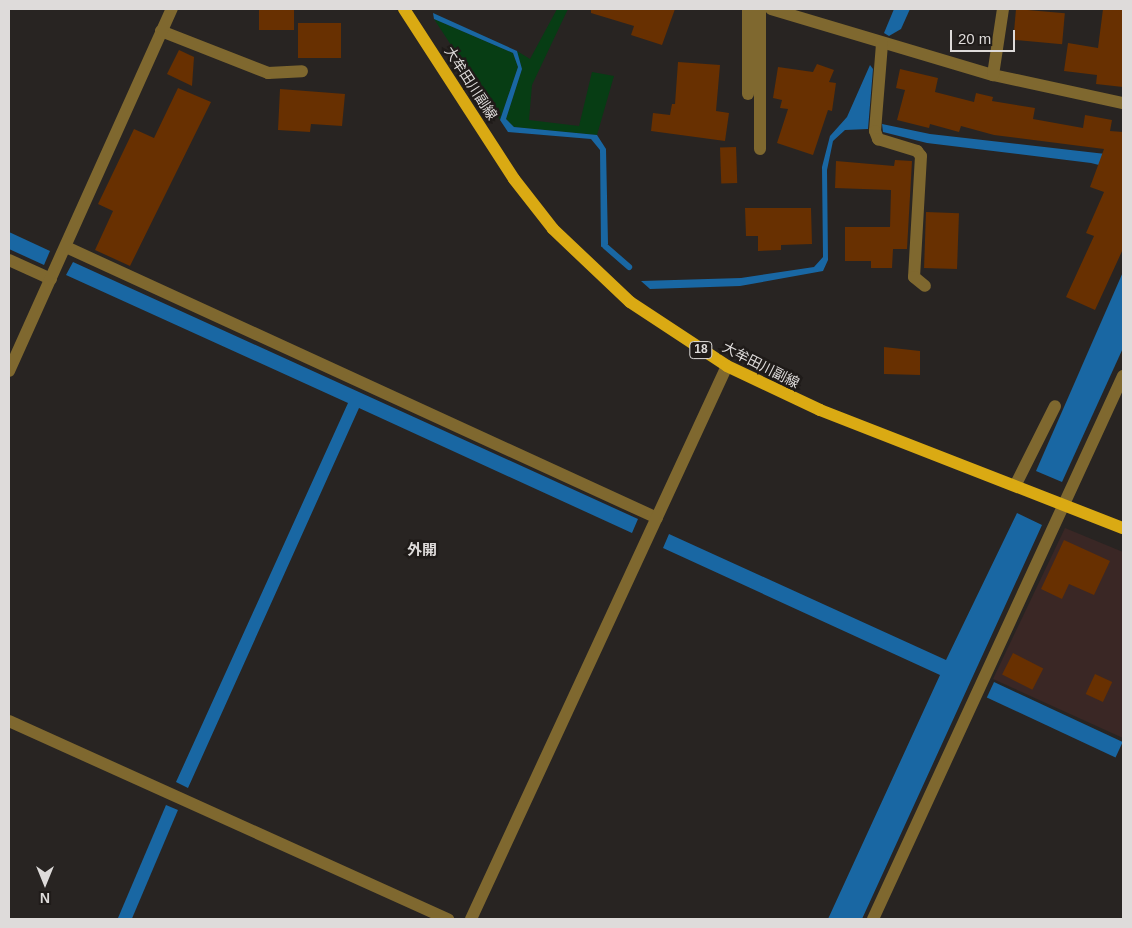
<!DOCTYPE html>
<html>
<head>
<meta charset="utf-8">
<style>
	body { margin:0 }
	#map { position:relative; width:1132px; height:928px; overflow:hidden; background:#282422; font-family:Arial,"Noto Sans JP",sans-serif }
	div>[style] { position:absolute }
	.industrial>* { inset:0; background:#3a2725 }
	.green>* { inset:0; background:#073d14 }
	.water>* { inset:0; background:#1967a3; transform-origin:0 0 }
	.stream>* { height:6px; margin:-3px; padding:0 3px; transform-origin:3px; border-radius:3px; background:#1967a3 }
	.building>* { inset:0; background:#683001; transform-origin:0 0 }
	.minor>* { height:12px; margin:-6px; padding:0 6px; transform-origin:6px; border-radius:6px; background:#7f682f }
	.major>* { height:12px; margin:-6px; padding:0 6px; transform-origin:6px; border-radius:6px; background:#daaa13 }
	span { translate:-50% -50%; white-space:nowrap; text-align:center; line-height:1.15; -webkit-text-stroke:5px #1f1b19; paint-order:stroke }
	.shield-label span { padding:1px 4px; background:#1f1b19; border:1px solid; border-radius:4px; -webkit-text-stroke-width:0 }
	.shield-label { font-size:12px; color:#dedbda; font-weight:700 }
	.street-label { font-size:14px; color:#dedbda }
	.neighbourhood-label { font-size:15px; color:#dedbda; font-weight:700 }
	.frame { position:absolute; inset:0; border:10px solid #dedbda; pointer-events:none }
	.north { position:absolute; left:20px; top:858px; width:50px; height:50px; -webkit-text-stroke:4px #1f1b19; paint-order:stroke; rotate:180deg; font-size:14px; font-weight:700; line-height:20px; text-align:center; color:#dedbda }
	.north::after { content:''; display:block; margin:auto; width:18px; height:22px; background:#dedbda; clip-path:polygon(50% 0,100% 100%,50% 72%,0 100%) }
	.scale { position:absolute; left:950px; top:30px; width:65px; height:22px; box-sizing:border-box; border:2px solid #dedbda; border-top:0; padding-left:6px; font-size:15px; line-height:18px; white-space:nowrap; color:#dedbda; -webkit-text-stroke:4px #1f1b19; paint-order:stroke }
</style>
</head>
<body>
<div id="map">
	<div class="industrial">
		<div style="clip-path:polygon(1065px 528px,1123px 552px,1123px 738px,993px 679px)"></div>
	</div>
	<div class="green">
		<div style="clip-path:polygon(557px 9px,568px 9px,532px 85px,529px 120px,579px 126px,592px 72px,614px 76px,597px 135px,514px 127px,506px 119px,522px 69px,517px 51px,530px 59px)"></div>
		<div style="clip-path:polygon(434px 19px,513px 53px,518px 67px,500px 120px)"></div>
	</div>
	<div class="water">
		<div style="clip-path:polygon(894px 9px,910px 9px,901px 29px,889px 36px,884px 33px)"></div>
		<div style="clip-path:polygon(433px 13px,517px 51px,522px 69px,506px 119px,514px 127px,597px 135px,606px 149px,608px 244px,601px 247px,600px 150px,591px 139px,508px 132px,500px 120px,518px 67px,513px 53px,434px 19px)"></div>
		<div style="clip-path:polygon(870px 65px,873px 69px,868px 129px,845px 130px,833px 141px,827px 170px,828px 260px,823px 271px,740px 286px,650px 289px,641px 281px,741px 278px,814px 267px,823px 257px,822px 167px,830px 136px,847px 117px)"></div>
		<div style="clip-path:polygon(882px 124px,930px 134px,1123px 156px,1123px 171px,1091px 163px,927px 143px,883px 132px)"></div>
		<div style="clip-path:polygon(9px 232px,50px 251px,44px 265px,9px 249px)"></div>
		<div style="clip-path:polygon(73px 262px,638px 519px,632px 533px,359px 408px,188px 788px,176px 782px,348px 403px,66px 275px)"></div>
		<div style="clip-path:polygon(1123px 272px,1123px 348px,1062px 482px,1036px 471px)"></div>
		<div style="clip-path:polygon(1017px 513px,1042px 525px,862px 919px,828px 919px,940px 675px,663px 548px,669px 534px,946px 660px)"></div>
		<div style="left:994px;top:682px;width:142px;height:17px;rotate:25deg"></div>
		<div style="left:166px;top:805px;width:13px;height:125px;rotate:23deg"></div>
	</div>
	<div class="stream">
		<div style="left:605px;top:246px;width:32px;rotate:41deg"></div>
	</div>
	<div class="building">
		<div style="left:259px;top:9px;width:35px;height:21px"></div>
		<div style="clip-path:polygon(591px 9px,675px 9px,662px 45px,631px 35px,634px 26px,591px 13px)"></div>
		<div style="left:1016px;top:9px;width:49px;height:31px;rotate:5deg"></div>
		<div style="clip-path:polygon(1103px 9px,1123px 9px,1123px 87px,1096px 84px,1097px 75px,1064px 71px,1068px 43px,1098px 48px)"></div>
		<div style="left:298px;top:23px;width:43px;height:35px"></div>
		<div style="clip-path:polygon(179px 50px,194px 57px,192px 86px,167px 74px)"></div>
		<div style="clip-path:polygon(678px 62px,720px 65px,716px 111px,729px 113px,725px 141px,651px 131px,653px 113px,670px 115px,672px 104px,675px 104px)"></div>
		<div style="clip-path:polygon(817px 64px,834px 70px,829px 82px,836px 83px,832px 111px,828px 110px,813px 155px,777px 143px,788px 109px,780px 108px,782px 100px,773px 98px,778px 67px,813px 72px)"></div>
		<div style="clip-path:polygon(900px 69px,938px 78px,935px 92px,974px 102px,976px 93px,993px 97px,992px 101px,1035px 108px,1033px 119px,1083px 128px,1085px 115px,1112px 120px,1110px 131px,1123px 132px,1123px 249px,1095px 310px,1066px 297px,1094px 236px,1086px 233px,1104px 192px,1090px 187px,1104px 149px,994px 135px,961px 126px,959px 132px,930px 124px,929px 128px,897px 120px,905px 90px,896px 88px)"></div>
		<div style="clip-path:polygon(178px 88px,211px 102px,130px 266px,95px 250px,113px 211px,98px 204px,134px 129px,154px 138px)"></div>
		<div style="clip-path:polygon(280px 89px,345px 94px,342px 126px,311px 124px,310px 132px,278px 130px)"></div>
		<div style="left:736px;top:147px;width:36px;height:16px;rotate:88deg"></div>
		<div style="clip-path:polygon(895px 160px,912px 161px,907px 249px,893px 249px,892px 268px,871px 268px,871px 261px,845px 261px,845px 227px,890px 227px,891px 190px,835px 188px,836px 161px,894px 166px)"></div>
		<div style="clip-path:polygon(745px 208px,811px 208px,812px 244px,781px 245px,781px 250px,758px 251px,758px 236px,746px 236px)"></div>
		<div style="left:926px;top:212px;width:33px;height:56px;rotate:2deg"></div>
		<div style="clip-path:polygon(884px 347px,920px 351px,920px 375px,884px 374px)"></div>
		<div style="clip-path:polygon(1064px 540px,1110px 561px,1094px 595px,1069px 584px,1062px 599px,1041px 589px)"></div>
		<div style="left:1013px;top:653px;width:34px;height:24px;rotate:27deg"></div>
		<div style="left:1095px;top:674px;width:19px;height:22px;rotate:25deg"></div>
	</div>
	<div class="minor">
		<div style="left:771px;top:9px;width:232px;rotate:16.6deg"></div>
		<div style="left:993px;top:75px;width:133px;rotate:12.2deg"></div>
		<div style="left:161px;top:31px;width:115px;rotate:21.4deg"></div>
		<div style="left:268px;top:73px;width:34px;rotate:-3deg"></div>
		<div style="left:882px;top:44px;width:87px;rotate:94.6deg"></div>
		<div style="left:875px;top:131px;width:9px;rotate:69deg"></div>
		<div style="left:878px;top:139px;width:41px;rotate:17.1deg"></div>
		<div style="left:917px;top:151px;width:6px;rotate:51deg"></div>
		<div style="left:921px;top:156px;width:121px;rotate:93.3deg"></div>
		<div style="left:914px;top:277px;width:14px;rotate:39deg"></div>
		<div style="left:993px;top:75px;width:67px;rotate:-81.4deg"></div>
		<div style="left:748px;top:94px;width:85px;rotate:-90deg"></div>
		<div style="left:760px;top:149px;width:140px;rotate:-90deg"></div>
		<div style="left:66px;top:247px;width:650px;rotate:24.63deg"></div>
		<div style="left:9px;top:260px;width:46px;rotate:24.3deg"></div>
		<div style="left:9px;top:371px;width:397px;rotate:-65.8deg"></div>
		<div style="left:1016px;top:484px;width:87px;rotate:-63.4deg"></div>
		<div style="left:9px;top:721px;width:482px;rotate:24.3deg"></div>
		<div style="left:471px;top:919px;width:609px;rotate:-65.16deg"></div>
		<div style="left:873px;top:919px;width:598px;rotate:-65.28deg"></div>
	</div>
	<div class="major">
		<div style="left:404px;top:9px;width:202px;rotate:57.1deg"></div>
		<div style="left:514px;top:179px;width:63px;rotate:52deg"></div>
		<div style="left:553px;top:229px;width:106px;rotate:43.5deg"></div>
		<div style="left:630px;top:302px;width:116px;rotate:33.4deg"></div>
		<div style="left:727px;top:366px;width:103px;rotate:25.3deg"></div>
		<div style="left:820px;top:410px;width:325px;rotate:21.3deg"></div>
	</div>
	<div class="shield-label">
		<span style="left:701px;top:350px">18</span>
	</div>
	<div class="street-label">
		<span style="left:471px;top:83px;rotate:57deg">大牟田川副線</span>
		<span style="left:761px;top:365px;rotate:27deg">大牟田川副線</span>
	</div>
	<div class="neighbourhood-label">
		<span style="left:422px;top:550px">外開</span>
	</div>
	<div class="frame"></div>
	<div class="north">N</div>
	<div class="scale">20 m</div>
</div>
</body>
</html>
